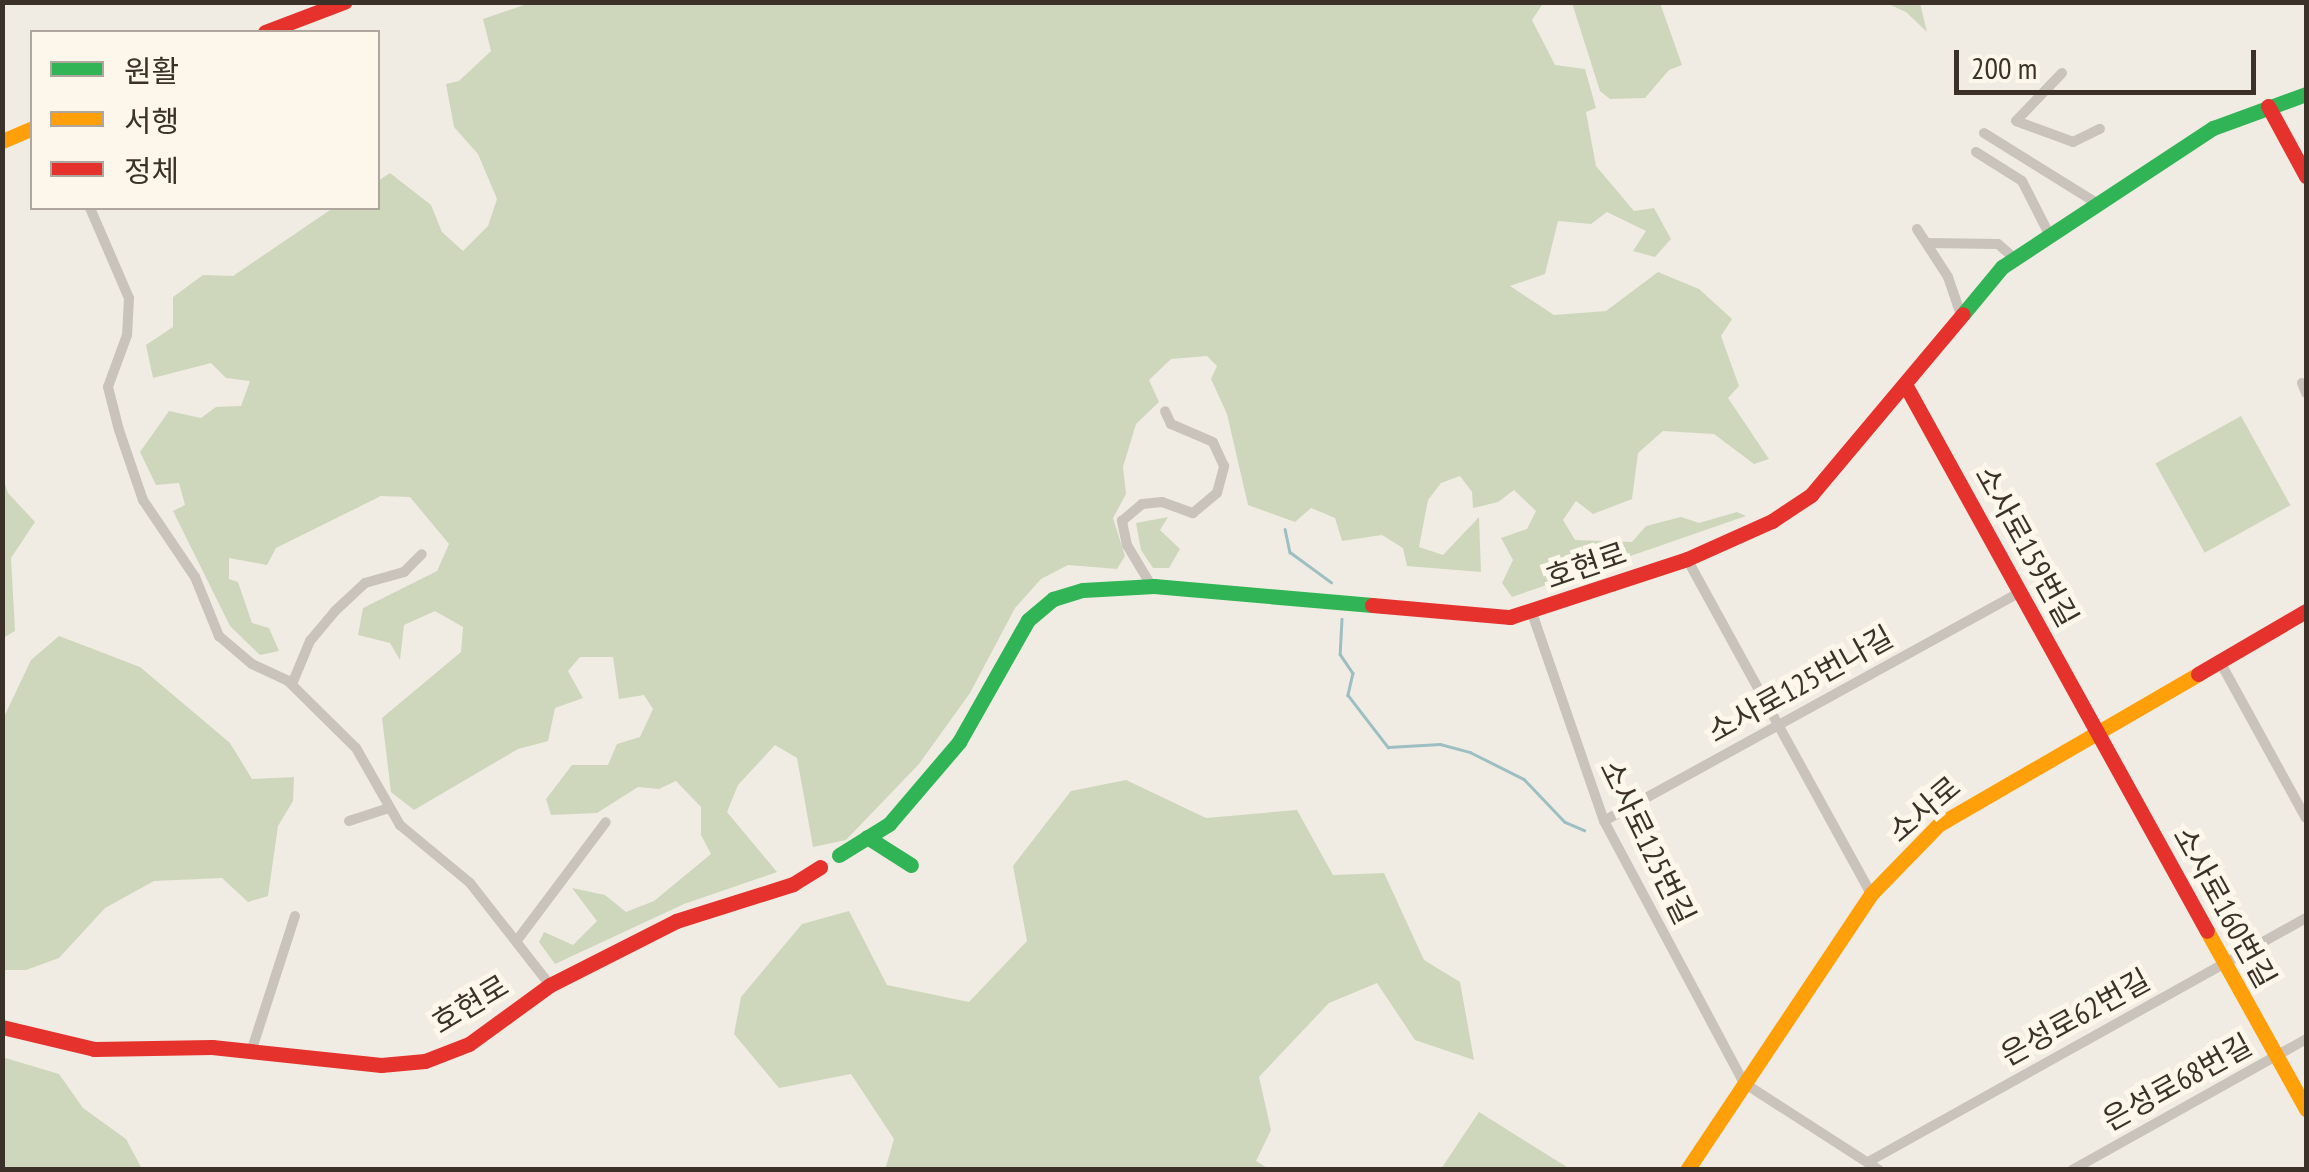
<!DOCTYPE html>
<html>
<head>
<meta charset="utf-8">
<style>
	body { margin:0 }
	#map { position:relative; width:2309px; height:1172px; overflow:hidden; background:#f0ece3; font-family:"PT Sans Narrow","Noto Sans KR",sans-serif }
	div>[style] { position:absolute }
	.green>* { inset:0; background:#ced7bc; transform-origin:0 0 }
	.stream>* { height:2.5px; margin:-1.25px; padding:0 1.25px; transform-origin:1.25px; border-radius:1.25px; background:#9dbec3 }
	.street>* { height:10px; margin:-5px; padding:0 5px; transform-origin:5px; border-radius:5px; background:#c9c3bb }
	.fast>* { height:15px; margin:-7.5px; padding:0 7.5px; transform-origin:7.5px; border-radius:7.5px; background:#30b455 }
	.slow>* { height:15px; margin:-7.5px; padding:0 7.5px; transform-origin:7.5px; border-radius:7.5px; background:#ff9f0a }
	.jam>* { height:15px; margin:-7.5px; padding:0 7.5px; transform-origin:7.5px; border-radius:7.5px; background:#e5322d }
	span { translate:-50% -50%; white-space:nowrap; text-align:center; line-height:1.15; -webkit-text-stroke:10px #fcf6eb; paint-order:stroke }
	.street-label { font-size:30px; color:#3b3129 }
	.frame { position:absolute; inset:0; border:5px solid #3b3129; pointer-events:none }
	.legend { position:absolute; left:30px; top:30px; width:350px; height:180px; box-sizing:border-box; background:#fcf6eb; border:2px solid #afa79d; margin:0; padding:12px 18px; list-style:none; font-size:30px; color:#3b3129 }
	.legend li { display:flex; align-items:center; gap:20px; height:50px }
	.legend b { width:50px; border:2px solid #afa79d }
	.scale { position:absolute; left:1954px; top:50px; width:302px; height:45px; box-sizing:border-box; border:5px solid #3b3129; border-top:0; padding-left:12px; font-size:30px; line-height:35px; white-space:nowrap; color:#3b3129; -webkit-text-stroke:8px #fcf6eb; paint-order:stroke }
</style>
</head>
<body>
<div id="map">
	<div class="green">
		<div style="clip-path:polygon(1544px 2px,1532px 20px,1555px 65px,1585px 69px,1596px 108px,1586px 112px,1596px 166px,1634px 211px,1654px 208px,1671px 239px,1655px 257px,1633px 251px,1646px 231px,1607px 212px,1591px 224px,1558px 221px,1545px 274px,1510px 286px,1554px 315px,1606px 311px,1658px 272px,1699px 289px,1732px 319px,1721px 336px,1739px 386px,1728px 398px,1769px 459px,1754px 464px,1714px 434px,1663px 431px,1638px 453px,1632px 499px,1593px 514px,1576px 501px,1563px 520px,1575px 540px,1632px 542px,1646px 526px,1681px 517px,1699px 523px,1737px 512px,1746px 516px,1512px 597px,1502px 583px,1513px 560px,1501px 538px,1527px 529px,1536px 511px,1514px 490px,1498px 502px,1473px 508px,1472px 492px,1460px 476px,1441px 483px,1428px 500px,1419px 547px,1443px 555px,1479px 517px,1481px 572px,1407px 566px,1403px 548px,1382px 535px,1342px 541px,1335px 518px,1311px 508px,1295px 522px,1248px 505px,1227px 414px,1211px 379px,1217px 366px,1207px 356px,1171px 359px,1149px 380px,1159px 402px,1136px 424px,1123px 467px,1126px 494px,1113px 518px,1125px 556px,1117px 569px,1068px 565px,1041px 579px,1015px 608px,970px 693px,919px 764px,846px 840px,813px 847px,797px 758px,775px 745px,738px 785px,727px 812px,777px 872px,684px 904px,555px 964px,539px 942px,544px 932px,573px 945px,597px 921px,572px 888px,605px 895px,626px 912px,654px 901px,711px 854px,701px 835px,701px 807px,676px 781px,659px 789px,638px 787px,597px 813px,551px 815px,546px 799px,572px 765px,608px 765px,617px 744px,640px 737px,653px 709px,644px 695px,619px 699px,613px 657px,580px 657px,568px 671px,583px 698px,555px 708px,548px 741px,518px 749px,414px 810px,391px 792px,382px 718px,461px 652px,463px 627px,435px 611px,404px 625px,400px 660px,390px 643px,358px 635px,363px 608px,437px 571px,449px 544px,410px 497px,381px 496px,276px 548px,267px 565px,229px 558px,229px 579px,238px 582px,252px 623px,269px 628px,279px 651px,260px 655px,230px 626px,173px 511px,185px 505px,179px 483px,156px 485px,140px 452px,169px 411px,201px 418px,216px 407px,241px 406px,250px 381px,226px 378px,211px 363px,153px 378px,146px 345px,173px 327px,173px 297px,203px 275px,233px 276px,333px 208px,378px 208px,378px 181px,390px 173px,431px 205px,442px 232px,463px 251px,488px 226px,497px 199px,478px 154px,454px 127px,446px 84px,459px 81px,491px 51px,483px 19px,530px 3px)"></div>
		<div style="clip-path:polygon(1572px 3px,1660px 3px,1682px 65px,1669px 70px,1645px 98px,1610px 99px,1600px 91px)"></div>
		<div style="clip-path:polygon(1886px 3px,1920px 3px,1927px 32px,1906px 12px)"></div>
		<div style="left:2241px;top:416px;width:102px;height:98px;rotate:61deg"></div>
		<div style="clip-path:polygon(2px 475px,8px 493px,35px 522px,11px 558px,15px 631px,3px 638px)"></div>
		<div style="clip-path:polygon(1168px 517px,1160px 530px,1180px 549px,1169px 568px,1153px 568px,1141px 550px,1136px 523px)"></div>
		<div style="clip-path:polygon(59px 636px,140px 667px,230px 743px,252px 779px,294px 777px,293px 801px,278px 826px,268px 896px,248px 902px,222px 878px,154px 881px,105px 908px,59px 958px,26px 970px,3px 970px,3px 719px,31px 660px)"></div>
		<div style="clip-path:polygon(1126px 780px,1206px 818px,1297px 810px,1333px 875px,1384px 873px,1424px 960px,1460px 982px,1474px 1060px,1415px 1040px,1377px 983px,1329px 1003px,1259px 1077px,1271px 1130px,1256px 1161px,1269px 1169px,885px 1170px,894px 1139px,851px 1074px,779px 1088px,734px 1034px,741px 997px,802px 924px,849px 911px,887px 985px,969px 1002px,1027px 941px,1013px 866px,1071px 791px)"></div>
		<div style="clip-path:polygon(2px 1057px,59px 1074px,83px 1108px,126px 1139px,142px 1169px,3px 1169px)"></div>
		<div style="clip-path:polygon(1479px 1112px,1570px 1169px,1441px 1169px)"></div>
	</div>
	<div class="stream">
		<div style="left:1285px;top:529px;width:24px;rotate:78deg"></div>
		<div style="left:1290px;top:552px;width:51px;rotate:36.2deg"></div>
		<div style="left:1342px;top:619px;width:35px;rotate:93deg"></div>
		<div style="left:1340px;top:654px;width:23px;rotate:56deg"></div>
		<div style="left:1353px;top:673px;width:23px;rotate:103deg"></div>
		<div style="left:1348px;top:695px;width:66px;rotate:52.4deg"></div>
		<div style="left:1388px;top:747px;width:52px;rotate:-3.3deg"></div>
		<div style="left:1440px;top:744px;width:31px;rotate:15deg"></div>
		<div style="left:1470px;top:752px;width:60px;rotate:26.6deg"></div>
		<div style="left:1524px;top:779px;width:59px;rotate:46.4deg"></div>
		<div style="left:1565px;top:822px;width:21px;rotate:23deg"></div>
	</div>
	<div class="street">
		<div style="left:2062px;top:73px;width:66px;rotate:133.8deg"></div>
		<div style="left:2016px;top:121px;width:61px;rotate:20.2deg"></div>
		<div style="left:2073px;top:142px;width:30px;rotate:-26deg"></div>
		<div style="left:1984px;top:133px;width:134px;rotate:31.9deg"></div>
		<div style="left:1976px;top:152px;width:54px;rotate:32.2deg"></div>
		<div style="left:2022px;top:181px;width:62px;rotate:63deg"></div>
		<div style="left:90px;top:208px;width:98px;rotate:66.6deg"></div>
		<div style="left:129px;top:298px;width:37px;rotate:93deg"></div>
		<div style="left:127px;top:335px;width:55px;rotate:110.1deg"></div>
		<div style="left:108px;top:387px;width:44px;rotate:75.7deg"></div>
		<div style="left:119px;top:430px;width:74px;rotate:71.1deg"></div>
		<div style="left:143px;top:500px;width:93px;rotate:56deg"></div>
		<div style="left:195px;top:577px;width:64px;rotate:67.9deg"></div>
		<div style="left:219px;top:636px;width:43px;rotate:40.3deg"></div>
		<div style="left:252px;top:664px;width:40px;rotate:25deg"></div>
		<div style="left:288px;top:681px;width:95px;rotate:44.6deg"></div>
		<div style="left:356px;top:748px;width:89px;rotate:60.3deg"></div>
		<div style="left:400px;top:825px;width:91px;rotate:39.6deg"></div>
		<div style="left:470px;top:883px;width:130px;rotate:51.9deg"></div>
		<div style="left:1917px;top:229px;width:57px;rotate:57.1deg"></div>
		<div style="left:1948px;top:277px;width:40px;rotate:71.1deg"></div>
		<div style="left:1927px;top:243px;width:71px;rotate:0.8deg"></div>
		<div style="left:1998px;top:244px;width:23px;rotate:41deg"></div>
		<div style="left:2302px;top:383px;width:11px;rotate:68deg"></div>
		<div style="left:1687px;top:559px;width:382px;rotate:61.2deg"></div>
		<div style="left:1151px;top:585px;width:47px;rotate:-121deg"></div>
		<div style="left:1127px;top:545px;width:25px;rotate:-102deg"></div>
		<div style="left:1122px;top:521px;width:26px;rotate:-40deg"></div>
		<div style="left:1142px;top:504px;width:20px;rotate:-6deg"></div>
		<div style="left:1162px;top:502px;width:33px;rotate:20deg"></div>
		<div style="left:1193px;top:513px;width:31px;rotate:-40deg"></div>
		<div style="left:1217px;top:493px;width:28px;rotate:-75deg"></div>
		<div style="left:1224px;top:466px;width:26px;rotate:-115deg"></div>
		<div style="left:1213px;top:442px;width:46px;rotate:-156.8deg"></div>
		<div style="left:1171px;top:424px;width:14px;rotate:-115deg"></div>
		<div style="left:1532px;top:613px;width:220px;rotate:70.9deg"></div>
		<div style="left:1604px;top:821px;width:297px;rotate:61.9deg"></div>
		<div style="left:1744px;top:1083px;width:161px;rotate:32.8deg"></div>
		<div style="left:2219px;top:660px;width:180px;rotate:61.2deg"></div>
		<div style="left:292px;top:684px;width:47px;rotate:-67.3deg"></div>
		<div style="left:310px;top:641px;width:39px;rotate:-50deg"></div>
		<div style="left:335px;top:611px;width:41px;rotate:-43deg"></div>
		<div style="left:365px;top:583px;width:41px;rotate:-15.8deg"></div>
		<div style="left:404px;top:572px;width:25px;rotate:-45deg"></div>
		<div style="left:349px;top:821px;width:42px;rotate:-18deg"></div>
		<div style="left:1604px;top:821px;width:476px;rotate:-28.8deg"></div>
		<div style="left:518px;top:939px;width:146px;rotate:-53.1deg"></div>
		<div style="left:251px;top:1052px;width:143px;rotate:-72.1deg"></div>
		<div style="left:1868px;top:1162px;width:501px;rotate:-29.12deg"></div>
		<div style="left:2072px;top:1170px;width:268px;rotate:-29.2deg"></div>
	</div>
	<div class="fast">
		<div style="left:1963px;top:314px;width:61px;rotate:-50.3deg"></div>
		<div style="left:2002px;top:267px;width:253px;rotate:-33.4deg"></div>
		<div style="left:2213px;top:128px;width:99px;rotate:-20.1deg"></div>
		<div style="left:867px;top:837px;width:52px;rotate:32.5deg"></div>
		<div style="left:839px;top:855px;width:59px;rotate:-31.8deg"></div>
		<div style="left:889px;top:824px;width:108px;rotate:-49.5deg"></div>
		<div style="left:959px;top:742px;width:140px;rotate:-60.5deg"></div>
		<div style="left:1028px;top:620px;width:33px;rotate:-40deg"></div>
		<div style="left:1053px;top:599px;width:31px;rotate:-17deg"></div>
		<div style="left:1083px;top:590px;width:71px;rotate:-3.2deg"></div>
		<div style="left:1154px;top:586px;width:219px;rotate:5deg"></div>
	</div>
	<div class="slow">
		<div style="left:2px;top:141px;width:33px;rotate:-23deg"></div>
		<div style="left:2207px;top:931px;width:204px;rotate:60.9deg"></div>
		<div style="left:1687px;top:1170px;width:332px;rotate:-56.3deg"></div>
		<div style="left:1871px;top:894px;width:96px;rotate:-45.8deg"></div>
		<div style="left:1938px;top:825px;width:301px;rotate:-30.1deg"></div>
	</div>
	<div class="jam">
		<div style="left:265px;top:32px;width:85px;rotate:-20.8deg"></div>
		<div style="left:2268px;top:106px;width:80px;rotate:61.5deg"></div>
		<div style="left:1907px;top:388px;width:620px;rotate:61.08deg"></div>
		<div style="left:1372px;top:605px;width:139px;rotate:5deg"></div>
		<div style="left:1510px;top:617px;width:186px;rotate:-18.1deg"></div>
		<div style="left:1687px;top:559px;width:93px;rotate:-24.1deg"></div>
		<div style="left:1772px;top:521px;width:47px;rotate:-33.7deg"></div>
		<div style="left:1811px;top:495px;width:236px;rotate:-50deg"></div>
		<div style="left:2198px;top:674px;width:125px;rotate:-30.3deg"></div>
		<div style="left:2px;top:1027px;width:95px;rotate:13.4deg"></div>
		<div style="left:94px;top:1049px;width:118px;rotate:-1deg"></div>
		<div style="left:212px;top:1047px;width:170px;rotate:6.1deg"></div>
		<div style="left:381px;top:1065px;width:44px;rotate:-5.2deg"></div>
		<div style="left:425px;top:1061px;width:47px;rotate:-21.1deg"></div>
		<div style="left:469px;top:1044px;width:100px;rotate:-36.1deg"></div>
		<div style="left:550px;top:985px;width:141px;rotate:-26.9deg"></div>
		<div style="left:676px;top:921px;width:123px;rotate:-17.5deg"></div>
		<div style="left:793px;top:884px;width:32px;rotate:-32deg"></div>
	</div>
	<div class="street-label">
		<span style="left:2027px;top:546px;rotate:61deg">소사로159번길</span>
		<span style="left:1586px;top:565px;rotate:-19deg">호현로</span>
		<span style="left:1800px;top:684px;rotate:-29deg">소사로125번나길</span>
		<span style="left:1924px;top:809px;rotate:-40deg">소사로</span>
		<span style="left:1648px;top:842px;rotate:64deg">소사로125번길</span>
		<span style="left:2225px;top:907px;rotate:61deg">소사로160번길</span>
		<span style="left:470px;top:1004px;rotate:-31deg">호현로</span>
		<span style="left:2075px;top:1017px;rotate:-29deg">은성로62번길</span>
		<span style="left:2177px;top:1082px;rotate:-29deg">은성로68번길</span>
	</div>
	<div class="frame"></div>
	<ul class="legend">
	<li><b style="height:12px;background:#30b455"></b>원활</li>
	<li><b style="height:12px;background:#ff9f0a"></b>서행</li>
	<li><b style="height:12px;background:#e5322d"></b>정체</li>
	</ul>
	<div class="scale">200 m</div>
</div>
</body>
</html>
